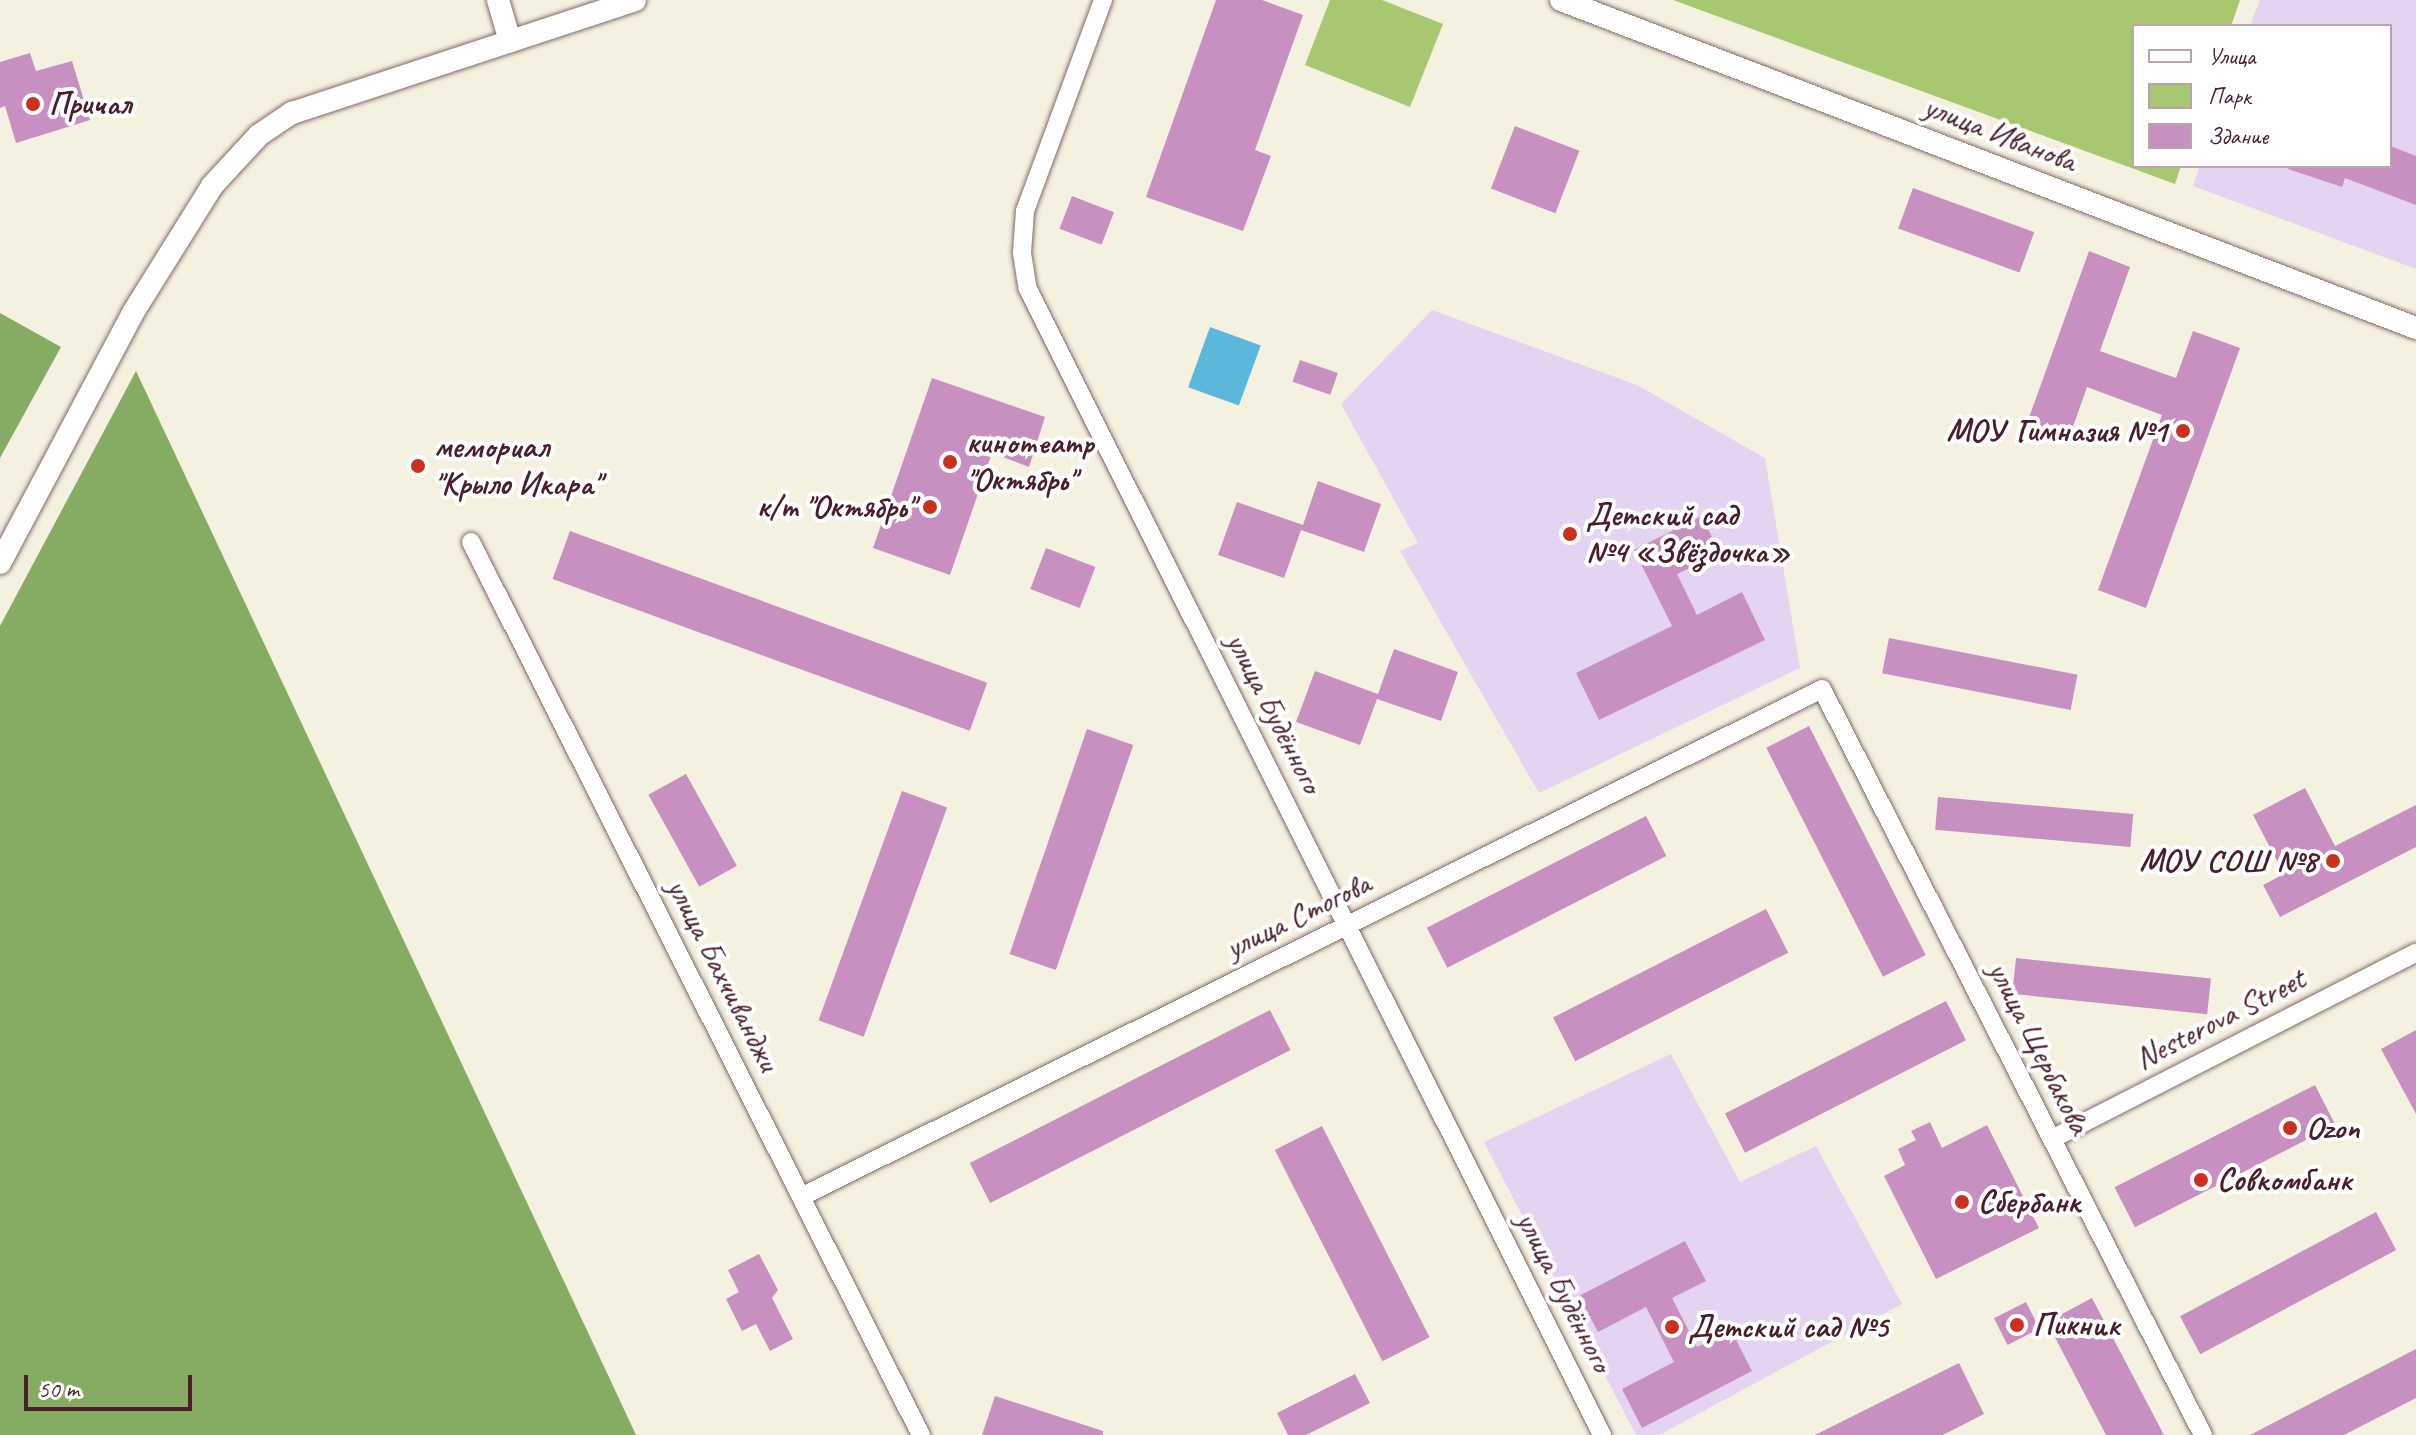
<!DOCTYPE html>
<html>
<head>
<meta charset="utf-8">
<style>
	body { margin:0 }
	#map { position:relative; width:2416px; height:1435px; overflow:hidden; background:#f4f1e0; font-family:Caveat,sans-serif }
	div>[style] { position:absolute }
	.built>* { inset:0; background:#e4d3f1 }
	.green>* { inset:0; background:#a7c870 }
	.forest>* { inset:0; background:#85ac62 }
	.water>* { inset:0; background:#5cb8da; transform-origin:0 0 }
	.building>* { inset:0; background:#c790c0; transform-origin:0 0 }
	.roads { filter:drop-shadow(0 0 2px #86686a) drop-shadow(0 0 2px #86686a) }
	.minor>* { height:18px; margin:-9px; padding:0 9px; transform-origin:9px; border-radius:9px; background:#fff }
	.tertiary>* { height:22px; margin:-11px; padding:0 11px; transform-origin:11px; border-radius:11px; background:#fff }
	.dots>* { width:22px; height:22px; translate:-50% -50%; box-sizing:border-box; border:4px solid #fff; border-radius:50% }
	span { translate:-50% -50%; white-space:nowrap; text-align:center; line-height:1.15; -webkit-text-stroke:8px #fff; paint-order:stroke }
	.poi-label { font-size:32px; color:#4a1f2b; font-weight:700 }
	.left { translate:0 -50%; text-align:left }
	.right { translate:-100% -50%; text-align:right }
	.street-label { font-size:32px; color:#4a1f2b }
	.legend { position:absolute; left:2132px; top:24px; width:260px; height:144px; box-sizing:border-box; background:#fff; border:2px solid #b7a5aa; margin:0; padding:10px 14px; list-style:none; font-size:24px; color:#4a1f2b }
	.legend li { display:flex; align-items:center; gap:16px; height:40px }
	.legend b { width:40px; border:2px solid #b7a5aa }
	.scale { position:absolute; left:24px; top:1375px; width:168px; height:36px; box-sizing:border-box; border:4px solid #4a1f2b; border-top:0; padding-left:10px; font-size:24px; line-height:28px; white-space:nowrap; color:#4a1f2b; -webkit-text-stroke:6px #fff; paint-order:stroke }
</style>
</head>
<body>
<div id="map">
	<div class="built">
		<div style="clip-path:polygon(2260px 0,2416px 0,2416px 269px,2193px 186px,2200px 166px,2390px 166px,2390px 26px,2250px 26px)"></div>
		<div style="clip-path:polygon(1432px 310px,1637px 385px,1765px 458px,1800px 668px,1539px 793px,1400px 551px,1418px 543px,1341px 404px)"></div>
		<div style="clip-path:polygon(1671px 1054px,1740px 1182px,1816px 1146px,1902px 1304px,1659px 1435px,1636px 1435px,1484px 1142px)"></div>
	</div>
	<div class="green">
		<div style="clip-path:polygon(1330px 0,1382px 0,1443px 24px,1410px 107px,1305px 65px)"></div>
		<div style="clip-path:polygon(1673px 0,2240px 0,2231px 26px,2134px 26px,2134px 166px,2181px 166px,2175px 184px)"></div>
	</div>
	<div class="forest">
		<div style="clip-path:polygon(0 313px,61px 347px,0 458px)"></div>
		<div style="clip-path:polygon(136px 371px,600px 1358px,636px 1435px,0 1435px,0 626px)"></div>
	</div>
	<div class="water">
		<div style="left:1210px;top:327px;width:54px;height:64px;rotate:20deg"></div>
	</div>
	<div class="building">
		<div style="clip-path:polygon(1216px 0,1262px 0,1303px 15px,1255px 150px,1271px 156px,1243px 231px,1146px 197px)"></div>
		<div style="clip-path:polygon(30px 53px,36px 71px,72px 61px,90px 120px,16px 143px,5px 106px,0 108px,0 62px)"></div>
		<div style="left:1515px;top:126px;width:69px;height:67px;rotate:21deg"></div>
		<div style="clip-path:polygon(2390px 146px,2416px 156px,2416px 205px,2345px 178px,2342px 187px,2288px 169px,2289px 166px,2390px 166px)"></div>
		<div style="left:1913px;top:188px;width:129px;height:43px;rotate:20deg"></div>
		<div style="left:1072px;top:196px;width:45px;height:35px;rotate:21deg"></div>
		<div style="clip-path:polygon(2089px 251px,2130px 267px,2100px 351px,2176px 378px,2193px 331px,2240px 348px,2146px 608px,2098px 590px,2162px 415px,2087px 387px,2069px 438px,2027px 423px)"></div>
		<div style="left:1300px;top:360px;width:40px;height:23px;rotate:19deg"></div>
		<div style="clip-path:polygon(932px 378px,1045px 417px,1029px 467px,992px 453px,950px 575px,873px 548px)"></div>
		<div style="clip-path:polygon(1318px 481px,1381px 504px,1364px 552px,1301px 530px,1284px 578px,1218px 555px,1237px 502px,1303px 525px)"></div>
		<div style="clip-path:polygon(1702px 516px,1720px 554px,1677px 574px,1697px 615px,1742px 592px,1765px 640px,1599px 720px,1576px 673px,1672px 626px,1634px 550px)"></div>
		<div style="left:570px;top:531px;width:444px;height:51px;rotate:20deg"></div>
		<div style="left:1046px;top:548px;width:53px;height:44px;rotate:21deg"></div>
		<div style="left:1889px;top:638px;width:192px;height:36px;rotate:11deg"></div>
		<div style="clip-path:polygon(1394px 649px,1458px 672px,1441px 721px,1377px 699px,1360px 745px,1296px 722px,1315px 671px,1378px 694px)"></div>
		<div style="left:1809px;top:726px;width:257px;height:48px;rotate:63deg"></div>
		<div style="left:1087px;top:729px;width:49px;height:238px;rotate:19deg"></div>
		<div style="left:686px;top:774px;width:105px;height:43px;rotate:61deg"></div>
		<div style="clip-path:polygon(2305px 788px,2335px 846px,2416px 805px,2416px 847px,2280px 917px,2263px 885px,2284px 874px,2253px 815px)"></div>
		<div style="left:902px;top:791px;width:48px;height:244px;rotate:20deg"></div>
		<div style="left:1938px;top:797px;width:196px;height:33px;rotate:5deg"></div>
		<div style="left:1646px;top:816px;width:45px;height:246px;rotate:63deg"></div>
		<div style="left:1766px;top:909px;width:49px;height:239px;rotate:63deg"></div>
		<div style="left:2016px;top:958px;width:196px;height:36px;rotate:6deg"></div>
		<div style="left:1946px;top:1001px;width:44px;height:248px;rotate:63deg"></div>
		<div style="left:1270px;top:1010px;width:45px;height:337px;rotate:63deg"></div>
		<div style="clip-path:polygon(2416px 1030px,2416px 1114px,2381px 1049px)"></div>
		<div style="left:2315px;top:1085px;width:45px;height:225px;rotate:63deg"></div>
		<div style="clip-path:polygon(1930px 1122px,1942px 1148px,1987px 1125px,2039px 1228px,1936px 1279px,1884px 1176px,1905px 1165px,1898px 1149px,1916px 1140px,1911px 1131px)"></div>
		<div style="left:1322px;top:1126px;width:237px;height:53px;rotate:63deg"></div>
		<div style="left:2376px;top:1212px;width:43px;height:222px;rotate:62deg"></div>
		<div style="clip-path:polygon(1685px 1241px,1706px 1281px,1672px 1298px,1697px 1347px,1731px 1330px,1752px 1371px,1642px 1428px,1622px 1389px,1674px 1362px,1646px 1307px,1598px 1332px,1579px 1296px)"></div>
		<div style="clip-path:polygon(759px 1254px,778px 1290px,772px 1298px,793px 1339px,770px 1351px,756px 1324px,742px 1331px,726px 1299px,739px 1292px,728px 1270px)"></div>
		<div style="clip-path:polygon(2092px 1298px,2164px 1435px,2106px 1435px,2047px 1322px)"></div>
		<div style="left:2026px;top:1302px;width:30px;height:36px;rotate:63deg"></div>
		<div style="clip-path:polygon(2416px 1349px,2416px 1398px,2344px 1435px,2250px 1435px)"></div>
		<div style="clip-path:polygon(1959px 1363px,1984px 1414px,1943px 1435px,1815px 1435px)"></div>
		<div style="clip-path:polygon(1355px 1374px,1370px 1403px,1306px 1435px,1288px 1435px,1277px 1413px)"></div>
		<div style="clip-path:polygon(995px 1396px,1103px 1431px,1103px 1435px,982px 1435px)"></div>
	</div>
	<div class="roads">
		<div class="minor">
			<div style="left:1103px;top:0;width:225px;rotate:110.3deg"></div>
			<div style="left:1025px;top:211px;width:42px;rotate:94.1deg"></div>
			<div style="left:1022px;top:253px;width:36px;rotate:81deg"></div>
			<div style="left:1028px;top:289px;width:1282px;rotate:63.39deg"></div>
			<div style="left:471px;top:542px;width:1000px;rotate:63.26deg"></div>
			<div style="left:2052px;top:1139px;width:409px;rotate:-27.1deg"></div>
			<div style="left:801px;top:1197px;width:1140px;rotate:-26.45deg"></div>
			<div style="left:1822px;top:689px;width:838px;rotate:62.95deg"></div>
		</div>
		<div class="tertiary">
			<div style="left:498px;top:0;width:43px;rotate:73.7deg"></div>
			<div style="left:1561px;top:0;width:916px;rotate:20.99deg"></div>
			<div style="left:0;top:563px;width:285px;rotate:-62deg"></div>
			<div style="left:134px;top:311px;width:147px;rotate:-58deg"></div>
			<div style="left:212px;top:186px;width:69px;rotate:-47.3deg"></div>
			<div style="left:259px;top:135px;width:40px;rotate:-34deg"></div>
			<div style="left:292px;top:113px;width:361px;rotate:-18.2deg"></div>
		</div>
	</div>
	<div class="dots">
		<div style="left:33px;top:104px;background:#c8321e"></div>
		<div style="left:2183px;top:431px;background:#c8321e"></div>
		<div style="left:950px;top:462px;background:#c8321e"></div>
		<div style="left:418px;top:466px;background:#c8321e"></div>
		<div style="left:930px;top:507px;background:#c8321e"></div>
		<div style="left:1570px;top:534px;background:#c8321e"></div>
		<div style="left:2333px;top:861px;background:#c8321e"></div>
		<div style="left:2290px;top:1128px;background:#c8321e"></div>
		<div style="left:2201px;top:1180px;background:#c8321e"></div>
		<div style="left:1962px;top:1202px;background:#c8321e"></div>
		<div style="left:2017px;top:1325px;background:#c8321e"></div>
		<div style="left:1672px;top:1327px;background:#c8321e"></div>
	</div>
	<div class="poi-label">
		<span class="left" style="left:49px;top:104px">Причал</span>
		<span class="right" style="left:2167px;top:431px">МОУ Гимназия №1</span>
		<span class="left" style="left:966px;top:462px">кинотеатр<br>"Октябрь"</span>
		<span class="left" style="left:434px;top:466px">мемориал<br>"Крыло Икара"</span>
		<span class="right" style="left:914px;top:507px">к/т "Октябрь"</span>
		<span class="left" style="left:1586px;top:534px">Детский сад<br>№4 «Звёздочка»</span>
		<span class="right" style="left:2317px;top:861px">МОУ СОШ №8</span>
		<span class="left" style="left:2306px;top:1128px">Ozon</span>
		<span class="left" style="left:2217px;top:1180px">Совкомбанк</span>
		<span class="left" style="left:1978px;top:1202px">Сбербанк</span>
		<span class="left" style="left:2033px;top:1325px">Пикник</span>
		<span class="left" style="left:1688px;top:1327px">Детский сад №5</span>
	</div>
	<div class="street-label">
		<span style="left:2000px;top:134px;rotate:21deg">улица Иванова</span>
		<span style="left:1274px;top:713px;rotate:63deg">улица Будённого</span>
		<span style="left:1298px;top:916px;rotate:-26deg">улица Стогова</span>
		<span style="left:723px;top:975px;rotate:63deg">улица Бахчиванджи</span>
		<span style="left:2220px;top:1019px;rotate:-27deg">Nesterova Street</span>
		<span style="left:2039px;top:1048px;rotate:63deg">улица Щербакова</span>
		<span style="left:1564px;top:1292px;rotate:63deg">улица Будённого</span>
	</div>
	<ul class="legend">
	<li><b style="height:10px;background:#fff"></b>Улица</li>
	<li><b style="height:22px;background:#a7c870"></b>Парк</li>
	<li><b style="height:22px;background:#c790c0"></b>Здание</li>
	</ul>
	<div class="scale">50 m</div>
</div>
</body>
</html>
